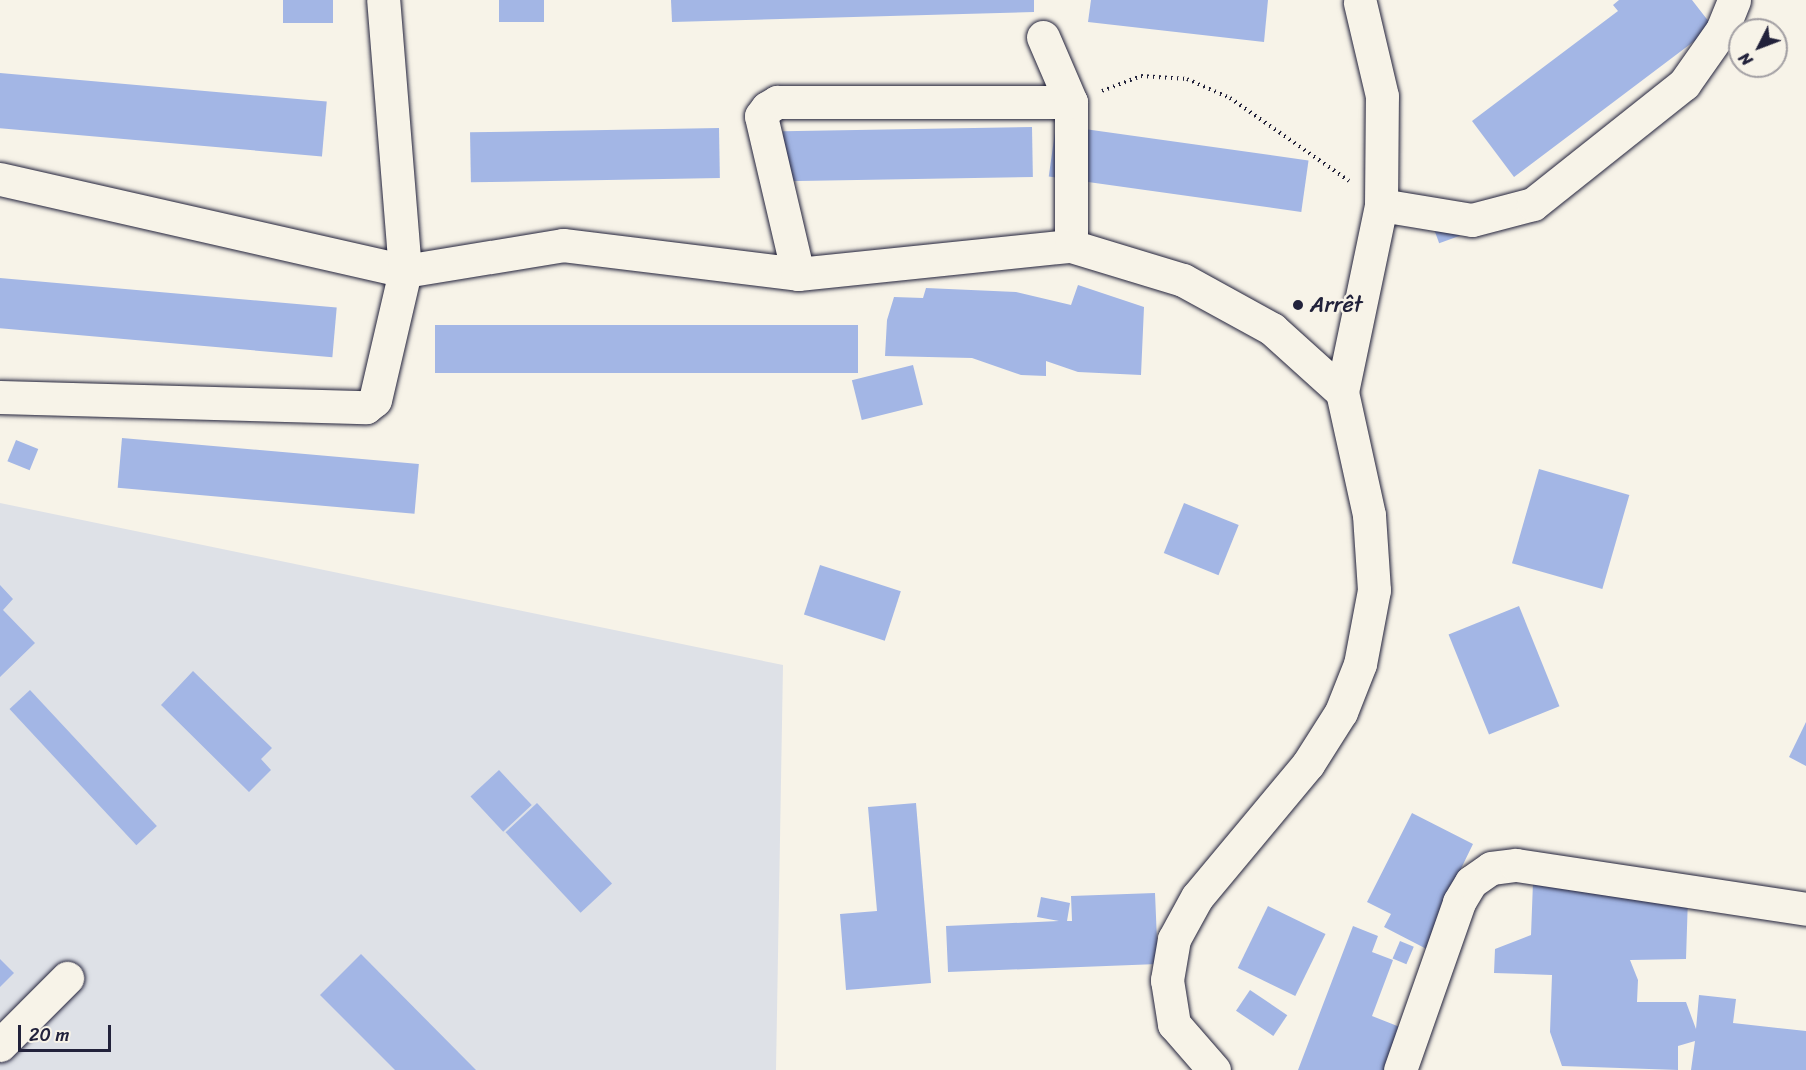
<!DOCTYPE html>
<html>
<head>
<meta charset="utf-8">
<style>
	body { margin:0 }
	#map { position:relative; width:1806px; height:1070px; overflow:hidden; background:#f7f3e8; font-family:Sriracha,sans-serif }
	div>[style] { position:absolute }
	.built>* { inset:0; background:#dee1e7 }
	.building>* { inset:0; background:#a3b6e5; transform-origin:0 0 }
	.path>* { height:4px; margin-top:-2px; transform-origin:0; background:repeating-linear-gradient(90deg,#22223b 0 1.5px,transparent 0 6px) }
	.roads { filter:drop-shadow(0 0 2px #22223b) drop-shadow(0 0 2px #22223b) }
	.minor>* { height:33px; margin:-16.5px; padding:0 16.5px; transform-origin:16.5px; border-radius:16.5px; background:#f7f3e8 }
	.dots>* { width:16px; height:16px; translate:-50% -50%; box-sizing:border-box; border:3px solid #f7f3e8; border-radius:50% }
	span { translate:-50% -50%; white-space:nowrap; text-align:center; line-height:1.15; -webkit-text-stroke:5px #f7f3e8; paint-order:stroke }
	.poi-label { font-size:22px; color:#22223b }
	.left { translate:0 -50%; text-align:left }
	.north { position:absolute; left:1728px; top:18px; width:60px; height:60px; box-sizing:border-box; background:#f7f3e8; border:2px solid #a29fa3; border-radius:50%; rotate:228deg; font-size:16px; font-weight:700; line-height:24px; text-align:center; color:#22223b }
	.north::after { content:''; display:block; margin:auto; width:21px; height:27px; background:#22223b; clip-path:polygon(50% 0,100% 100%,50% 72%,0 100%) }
	.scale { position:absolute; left:18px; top:1025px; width:93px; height:27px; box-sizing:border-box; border:3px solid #22223b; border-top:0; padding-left:8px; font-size:18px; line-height:21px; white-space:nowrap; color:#22223b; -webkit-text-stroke:4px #f7f3e8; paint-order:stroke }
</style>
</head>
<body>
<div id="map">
	<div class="built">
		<div style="clip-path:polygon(0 503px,783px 665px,776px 1070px,0 1070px)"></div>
	</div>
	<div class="building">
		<div style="left:283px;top:0;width:50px;height:23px"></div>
		<div style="left:499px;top:0;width:45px;height:22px"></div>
		<div style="clip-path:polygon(671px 0,1034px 0,1034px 12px,672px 22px)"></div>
		<div style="clip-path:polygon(1091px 0,1268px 0,1264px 42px,1088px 22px)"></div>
		<div style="clip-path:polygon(1619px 0,1692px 0,1713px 27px,1514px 177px,1472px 121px,1618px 11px,1613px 5px)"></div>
		<div style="left:0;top:73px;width:328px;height:55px;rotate:5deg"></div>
		<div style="left:1056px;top:125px;width:255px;height:52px;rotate:8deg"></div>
		<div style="left:1032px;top:127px;width:50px;height:249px;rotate:89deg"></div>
		<div style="left:719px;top:128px;width:50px;height:249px;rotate:89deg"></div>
		<div style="left:1453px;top:217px;width:20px;height:22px;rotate:70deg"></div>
		<div style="left:0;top:278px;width:338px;height:50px;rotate:5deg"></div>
		<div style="clip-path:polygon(1078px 285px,1144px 307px,1141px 375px,1078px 372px,1046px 361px,1046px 376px,1021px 375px,972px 358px,885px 356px,887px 320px,894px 297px,923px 298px,926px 288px,1016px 292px,1071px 305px)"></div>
		<div style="left:435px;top:325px;width:423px;height:48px"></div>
		<div style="left:913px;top:365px;width:41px;height:63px;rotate:76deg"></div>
		<div style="left:122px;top:438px;width:298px;height:50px;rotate:5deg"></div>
		<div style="left:16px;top:440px;width:24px;height:23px;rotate:22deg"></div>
		<div style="left:1539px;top:469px;width:94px;height:98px;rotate:16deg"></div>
		<div style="left:1184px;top:503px;width:59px;height:54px;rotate:22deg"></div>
		<div style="left:820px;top:565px;width:85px;height:52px;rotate:18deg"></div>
		<div style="clip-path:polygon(0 585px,13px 599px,3px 610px,35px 643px,0 677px)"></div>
		<div style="left:1519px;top:606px;width:108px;height:76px;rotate:68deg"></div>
		<div style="clip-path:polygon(193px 671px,272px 748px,261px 759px,271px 770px,249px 792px,161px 705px)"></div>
		<div style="left:30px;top:690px;width:186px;height:28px;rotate:47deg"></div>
		<div style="clip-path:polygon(1806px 722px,1806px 766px,1789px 757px)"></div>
		<div style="left:499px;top:770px;width:48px;height:39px;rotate:47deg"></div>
		<div style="left:537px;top:803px;width:110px;height:43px;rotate:47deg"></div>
		<div style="clip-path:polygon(916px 803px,931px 983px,846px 990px,840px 914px,877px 911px,868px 807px)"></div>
		<div style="clip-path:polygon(1412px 813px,1473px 844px,1454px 883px,1444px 958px,1384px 927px,1391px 914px,1367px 902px)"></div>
		<div style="clip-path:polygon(1533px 882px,1688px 897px,1686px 959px,1630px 960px,1638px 980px,1637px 1002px,1686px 1002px,1696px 1029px,1699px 995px,1736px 999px,1733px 1023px,1806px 1031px,1806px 1070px,1691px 1070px,1695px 1041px,1678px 1046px,1678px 1070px,1562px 1066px,1550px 1032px,1552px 975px,1494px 973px,1495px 949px,1531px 935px)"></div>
		<div style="clip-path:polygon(1155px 893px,1158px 964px,948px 972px,946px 926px,1059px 921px,1037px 917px,1041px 897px,1070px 903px,1067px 921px,1072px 921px,1071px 896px)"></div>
		<div style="left:1268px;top:906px;width:64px;height:69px;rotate:26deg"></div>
		<div style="clip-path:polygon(1353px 926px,1378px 936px,1372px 952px,1393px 960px,1372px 1016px,1410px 1031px,1395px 1070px,1298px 1070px)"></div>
		<div style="left:1400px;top:941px;width:15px;height:19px;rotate:23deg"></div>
		<div style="clip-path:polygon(361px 954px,476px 1070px,395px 1070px,320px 995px)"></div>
		<div style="clip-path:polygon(0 959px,14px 973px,0 987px)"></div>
		<div style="left:1250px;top:990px;width:45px;height:25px;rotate:34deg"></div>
	</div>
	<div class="path">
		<div style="left:1102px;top:91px;width:42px;rotate:-21deg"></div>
		<div style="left:1141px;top:76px;width:46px;rotate:3.7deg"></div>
		<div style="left:1187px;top:79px;width:47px;rotate:23.8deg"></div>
		<div style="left:1230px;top:98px;width:145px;rotate:34.9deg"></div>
	</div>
	<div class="roads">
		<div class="minor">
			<div style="left:1043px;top:37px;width:71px;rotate:66.7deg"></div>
			<div style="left:1071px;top:102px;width:144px;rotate:90deg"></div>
			<div style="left:0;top:179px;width:415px;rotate:12.8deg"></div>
			<div style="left:405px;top:271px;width:160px;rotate:-9.3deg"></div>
			<div style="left:563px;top:245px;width:237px;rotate:7deg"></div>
			<div style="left:798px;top:274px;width:274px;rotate:-5.9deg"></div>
			<div style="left:1071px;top:246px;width:117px;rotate:16.9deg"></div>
			<div style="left:1183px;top:280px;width:102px;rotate:28.8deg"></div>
			<div style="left:1272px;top:329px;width:94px;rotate:42deg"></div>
			<div style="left:1342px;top:392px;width:126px;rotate:77.6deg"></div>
			<div style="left:1369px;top:515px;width:75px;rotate:86.2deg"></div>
			<div style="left:1374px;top:590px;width:75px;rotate:100.7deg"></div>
			<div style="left:1360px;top:664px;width:52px;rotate:111.6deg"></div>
			<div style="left:1341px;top:712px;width:62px;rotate:122.4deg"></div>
			<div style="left:1308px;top:764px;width:173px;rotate:129.8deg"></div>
			<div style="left:1197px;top:897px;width:48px;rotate:118.7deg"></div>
			<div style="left:1174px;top:939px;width:42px;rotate:99.7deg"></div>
			<div style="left:1167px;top:980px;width:45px;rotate:81deg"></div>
			<div style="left:1174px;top:1024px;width:61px;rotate:49deg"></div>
			<div style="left:1381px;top:205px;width:92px;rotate:9.4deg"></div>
			<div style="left:1472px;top:220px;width:63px;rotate:-14.7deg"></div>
			<div style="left:1533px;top:204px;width:193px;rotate:-38.5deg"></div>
			<div style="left:1684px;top:84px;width:66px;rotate:-54.9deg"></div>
			<div style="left:1722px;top:30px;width:32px;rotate:-68deg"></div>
			<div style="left:798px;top:274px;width:162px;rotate:-103.2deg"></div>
			<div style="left:761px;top:116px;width:10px;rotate:-53deg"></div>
			<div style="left:767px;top:108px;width:12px;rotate:-31deg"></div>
			<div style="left:777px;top:102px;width:294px"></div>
			<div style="left:1342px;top:392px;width:191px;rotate:-78.2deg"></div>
			<div style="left:1381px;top:205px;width:109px;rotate:-89.5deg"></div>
			<div style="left:1382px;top:96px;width:96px;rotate:-103.3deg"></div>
			<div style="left:0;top:397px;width:366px;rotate:1.6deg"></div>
			<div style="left:366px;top:407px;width:11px;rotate:-38deg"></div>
			<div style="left:375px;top:400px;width:132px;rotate:-76.9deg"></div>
			<div style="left:405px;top:271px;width:272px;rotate:-94.6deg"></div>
			<div style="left:0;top:1045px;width:95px;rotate:-45deg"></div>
			<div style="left:1400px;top:1070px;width:178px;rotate:-70.6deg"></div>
			<div style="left:1459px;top:902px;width:23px;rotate:-59deg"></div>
			<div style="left:1471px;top:882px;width:24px;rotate:-35deg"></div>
			<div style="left:1491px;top:868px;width:25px;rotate:-7deg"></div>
			<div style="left:1516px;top:865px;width:293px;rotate:8.6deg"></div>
		</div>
	</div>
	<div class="dots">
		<div style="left:1298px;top:305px;background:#22223b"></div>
	</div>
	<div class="poi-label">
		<span class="left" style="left:1310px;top:305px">Arrêt</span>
	</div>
	<div class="north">N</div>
	<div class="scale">20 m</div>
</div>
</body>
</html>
